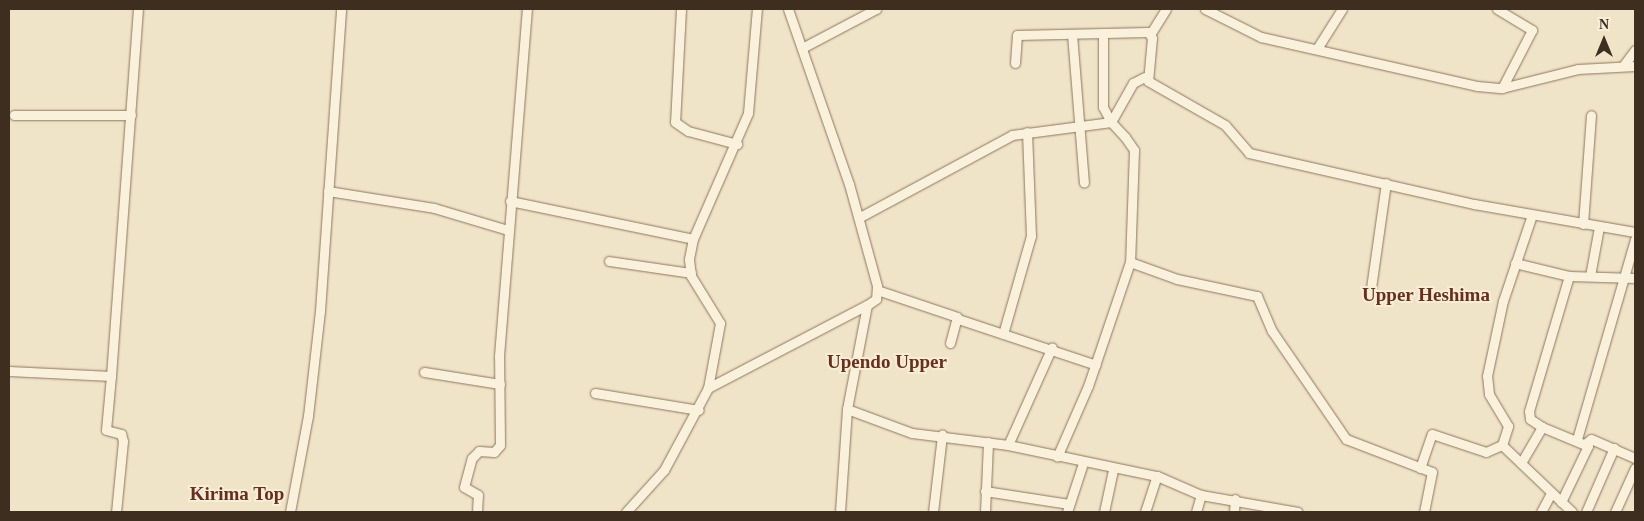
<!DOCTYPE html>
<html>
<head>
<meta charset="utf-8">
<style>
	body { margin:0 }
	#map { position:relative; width:1644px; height:521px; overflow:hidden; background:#f0e4c8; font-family:"Times New Roman",serif }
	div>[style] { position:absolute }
	.roads { filter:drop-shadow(0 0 1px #8d765c) drop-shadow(0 0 1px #8d765c) }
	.minor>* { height:9px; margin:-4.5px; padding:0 4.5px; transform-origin:4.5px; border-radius:4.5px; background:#faf1dc }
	span { translate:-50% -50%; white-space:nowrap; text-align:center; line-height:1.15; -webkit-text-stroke:4px #f7eed8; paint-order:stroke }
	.quarter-label { font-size:19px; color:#6b2e1e; font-weight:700 }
	.frame { position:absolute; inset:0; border:10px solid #3d2e20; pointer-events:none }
	.north { position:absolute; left:1579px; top:15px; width:50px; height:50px; -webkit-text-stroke:4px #f7eed8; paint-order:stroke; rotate:0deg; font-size:14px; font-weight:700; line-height:20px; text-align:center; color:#3d2e20 }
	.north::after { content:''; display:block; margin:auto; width:18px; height:22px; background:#3d2e20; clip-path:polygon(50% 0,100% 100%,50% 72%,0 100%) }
</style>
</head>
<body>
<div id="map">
	<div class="roads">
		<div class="minor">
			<div style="left:681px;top:9px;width:113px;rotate:93deg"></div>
			<div style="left:675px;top:122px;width:16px;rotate:35deg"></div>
			<div style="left:688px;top:131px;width:51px;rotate:14.9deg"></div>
			<div style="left:788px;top:9px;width:185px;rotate:70.8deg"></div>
			<div style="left:849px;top:184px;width:106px;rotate:74.6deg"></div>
			<div style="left:877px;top:286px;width:13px;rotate:94deg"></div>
			<div style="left:876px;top:299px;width:11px;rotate:146deg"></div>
			<div style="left:867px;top:305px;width:106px;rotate:100.9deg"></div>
			<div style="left:847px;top:409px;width:103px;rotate:93.9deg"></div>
			<div style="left:1205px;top:9px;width:63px;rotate:26.6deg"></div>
			<div style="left:1261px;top:37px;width:221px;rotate:12.8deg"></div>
			<div style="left:1477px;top:86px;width:25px;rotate:5deg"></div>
			<div style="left:1502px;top:88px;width:78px;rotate:-14deg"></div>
			<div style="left:1578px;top:69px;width:57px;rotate:-3deg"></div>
			<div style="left:1497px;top:9px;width:41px;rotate:31deg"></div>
			<div style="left:1532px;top:30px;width:65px;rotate:117.3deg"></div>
			<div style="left:1151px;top:33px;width:28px;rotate:-58deg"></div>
			<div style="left:1072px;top:34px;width:149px;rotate:85.4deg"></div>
			<div style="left:1103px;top:34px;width:73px;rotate:90deg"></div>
			<div style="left:1103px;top:107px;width:17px;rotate:62deg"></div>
			<div style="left:1111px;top:122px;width:45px;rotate:-60.6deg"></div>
			<div style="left:1133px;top:83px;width:13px;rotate:-27deg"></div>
			<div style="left:1318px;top:47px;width:45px;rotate:-57.7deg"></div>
			<div style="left:802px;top:48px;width:84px;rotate:-27.8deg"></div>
			<div style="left:1015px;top:63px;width:28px;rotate:-86deg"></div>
			<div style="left:1017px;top:35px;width:131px;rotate:-1.3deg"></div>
			<div style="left:1148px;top:32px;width:7px;rotate:56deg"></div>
			<div style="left:1152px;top:38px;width:43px;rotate:95.3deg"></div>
			<div style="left:1148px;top:81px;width:89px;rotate:29.7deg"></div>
			<div style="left:1225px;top:125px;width:37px;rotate:49deg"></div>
			<div style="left:1249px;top:153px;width:231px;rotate:12.8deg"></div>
			<div style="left:1474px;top:204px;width:163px;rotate:9.9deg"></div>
			<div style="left:1623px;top:66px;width:20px;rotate:-53deg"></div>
			<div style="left:14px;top:115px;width:117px"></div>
			<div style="left:328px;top:191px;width:107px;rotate:9.1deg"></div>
			<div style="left:434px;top:208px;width:77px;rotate:16.6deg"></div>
			<div style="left:510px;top:201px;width:187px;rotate:11.7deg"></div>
			<div style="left:860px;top:217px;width:173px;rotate:-28.3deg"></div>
			<div style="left:1012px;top:135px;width:100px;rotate:-7.5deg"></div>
			<div style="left:1111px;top:122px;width:21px;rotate:47deg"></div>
			<div style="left:1125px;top:137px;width:16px;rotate:55deg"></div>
			<div style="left:1134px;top:150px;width:112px;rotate:92deg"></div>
			<div style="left:1130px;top:262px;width:131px;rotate:108.7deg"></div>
			<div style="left:1088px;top:386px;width:77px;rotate:113.6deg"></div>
			<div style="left:1583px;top:224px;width:109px;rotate:-85.8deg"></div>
			<div style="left:609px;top:261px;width:83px;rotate:8.3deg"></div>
			<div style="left:1130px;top:262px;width:50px;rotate:19.9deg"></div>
			<div style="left:1177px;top:279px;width:82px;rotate:12deg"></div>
			<div style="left:1257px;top:296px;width:38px;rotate:67deg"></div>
			<div style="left:1272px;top:331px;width:131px;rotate:55.6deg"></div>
			<div style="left:1346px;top:439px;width:92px;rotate:21deg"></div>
			<div style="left:1432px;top:472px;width:41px;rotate:101.3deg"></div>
			<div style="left:1515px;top:263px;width:56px;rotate:13.5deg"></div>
			<div style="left:1569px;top:276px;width:66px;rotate:1.7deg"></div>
			<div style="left:1590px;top:276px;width:50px;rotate:-79.6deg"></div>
			<div style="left:877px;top:290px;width:84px;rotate:18.6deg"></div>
			<div style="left:957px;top:317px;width:27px;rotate:105deg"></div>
			<div style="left:1370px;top:295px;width:113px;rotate:-81.9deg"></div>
			<div style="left:958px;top:319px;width:145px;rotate:18.4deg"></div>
			<div style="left:1003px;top:334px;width:102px;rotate:-74.1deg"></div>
			<div style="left:1031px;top:236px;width:104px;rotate:-92.2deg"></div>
			<div style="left:9px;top:371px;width:102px;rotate:2.8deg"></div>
			<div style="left:111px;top:376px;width:54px;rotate:95.3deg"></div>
			<div style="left:106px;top:430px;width:16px;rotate:15deg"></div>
			<div style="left:121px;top:434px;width:7px;rotate:74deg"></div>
			<div style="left:123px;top:441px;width:71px;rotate:95.6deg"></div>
			<div style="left:424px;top:372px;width:77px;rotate:9deg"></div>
			<div style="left:111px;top:376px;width:368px;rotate:-85.8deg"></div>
			<div style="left:708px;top:388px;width:179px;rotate:-27.6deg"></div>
			<div style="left:595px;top:393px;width:105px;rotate:9.3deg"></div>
			<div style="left:847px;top:409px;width:69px;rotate:20.3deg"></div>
			<div style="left:912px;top:433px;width:97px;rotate:7.1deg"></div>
			<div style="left:1008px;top:445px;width:152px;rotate:11.8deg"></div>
			<div style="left:1157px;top:476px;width:48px;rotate:23.4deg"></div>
			<div style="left:1201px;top:495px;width:98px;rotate:9.9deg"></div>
			<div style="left:1577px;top:439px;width:208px;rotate:-73.8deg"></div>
			<div style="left:1586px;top:443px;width:6px;rotate:-39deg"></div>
			<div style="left:1591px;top:439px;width:48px;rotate:23.4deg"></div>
			<div style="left:1008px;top:445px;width:107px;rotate:-65.8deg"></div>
			<div style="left:1502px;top:445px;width:97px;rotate:43.7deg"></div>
			<div style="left:1521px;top:463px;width:42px;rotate:-59.7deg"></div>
			<div style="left:1420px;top:468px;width:36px;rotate:-71deg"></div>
			<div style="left:1432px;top:434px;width:57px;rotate:18.4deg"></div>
			<div style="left:1486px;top:452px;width:17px;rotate:-24deg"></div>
			<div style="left:1502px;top:445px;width:20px;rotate:-72deg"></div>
			<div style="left:1508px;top:426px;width:37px;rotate:-121deg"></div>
			<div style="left:1489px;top:394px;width:18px;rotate:-96deg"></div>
			<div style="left:1487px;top:376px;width:77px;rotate:-78deg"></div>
			<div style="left:1503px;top:301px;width:91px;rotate:-71.4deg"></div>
			<div style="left:985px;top:491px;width:85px;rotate:8.8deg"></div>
			<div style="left:1561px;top:502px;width:62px;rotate:-64.3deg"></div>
			<div style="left:1588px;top:446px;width:50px;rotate:-157.6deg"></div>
			<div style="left:1542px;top:427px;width:14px;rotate:-146deg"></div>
			<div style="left:1530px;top:419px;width:8px;rotate:-97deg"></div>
			<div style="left:1529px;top:411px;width:141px;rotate:-73.5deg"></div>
			<div style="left:290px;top:512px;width:98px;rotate:-79.4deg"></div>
			<div style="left:308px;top:416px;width:106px;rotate:-83.5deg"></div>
			<div style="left:320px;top:311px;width:303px;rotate:-86deg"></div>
			<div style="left:477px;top:512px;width:17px;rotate:-87deg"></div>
			<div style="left:478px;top:495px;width:16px;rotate:-150deg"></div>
			<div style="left:464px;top:487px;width:30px;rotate:-75deg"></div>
			<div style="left:472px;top:458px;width:10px;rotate:-45deg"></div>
			<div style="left:479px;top:451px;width:15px;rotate:4deg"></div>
			<div style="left:494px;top:452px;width:9px;rotate:-49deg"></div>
			<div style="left:500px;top:445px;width:89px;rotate:-90.6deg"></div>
			<div style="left:499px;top:356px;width:348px;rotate:-85.4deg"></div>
			<div style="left:626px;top:512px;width:57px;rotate:-47.9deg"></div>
			<div style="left:664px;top:470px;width:93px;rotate:-61.8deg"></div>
			<div style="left:708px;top:388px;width:66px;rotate:-79.5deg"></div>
			<div style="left:720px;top:323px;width:55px;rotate:-121.7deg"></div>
			<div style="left:691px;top:276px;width:17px;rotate:-97deg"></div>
			<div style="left:689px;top:259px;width:20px;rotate:-79deg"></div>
			<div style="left:693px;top:239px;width:137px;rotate:-66.4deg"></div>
			<div style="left:748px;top:113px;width:104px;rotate:-85.1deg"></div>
			<div style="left:933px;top:512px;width:78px;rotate:-83.3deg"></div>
			<div style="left:985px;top:512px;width:70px;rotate:-87.5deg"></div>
			<div style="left:1067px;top:512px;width:52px;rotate:-71.9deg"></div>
			<div style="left:1104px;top:512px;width:43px;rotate:-77.9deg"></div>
			<div style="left:1145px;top:512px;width:38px;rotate:-72deg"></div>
			<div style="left:1196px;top:512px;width:18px;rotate:-74deg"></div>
			<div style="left:1234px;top:512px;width:13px;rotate:-86deg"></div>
			<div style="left:1541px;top:512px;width:21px;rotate:-62deg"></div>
			<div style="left:1586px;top:512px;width:70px;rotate:-66.4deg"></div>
			<div style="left:1615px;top:512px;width:48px;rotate:-65.6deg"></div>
		</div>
	</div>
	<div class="quarter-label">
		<span style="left:1426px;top:295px">Upper Heshima</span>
		<span style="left:887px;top:362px">Upendo Upper</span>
		<span style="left:237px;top:494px">Kirima Top</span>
	</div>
	<div class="frame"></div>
	<div class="north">N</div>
</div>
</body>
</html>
